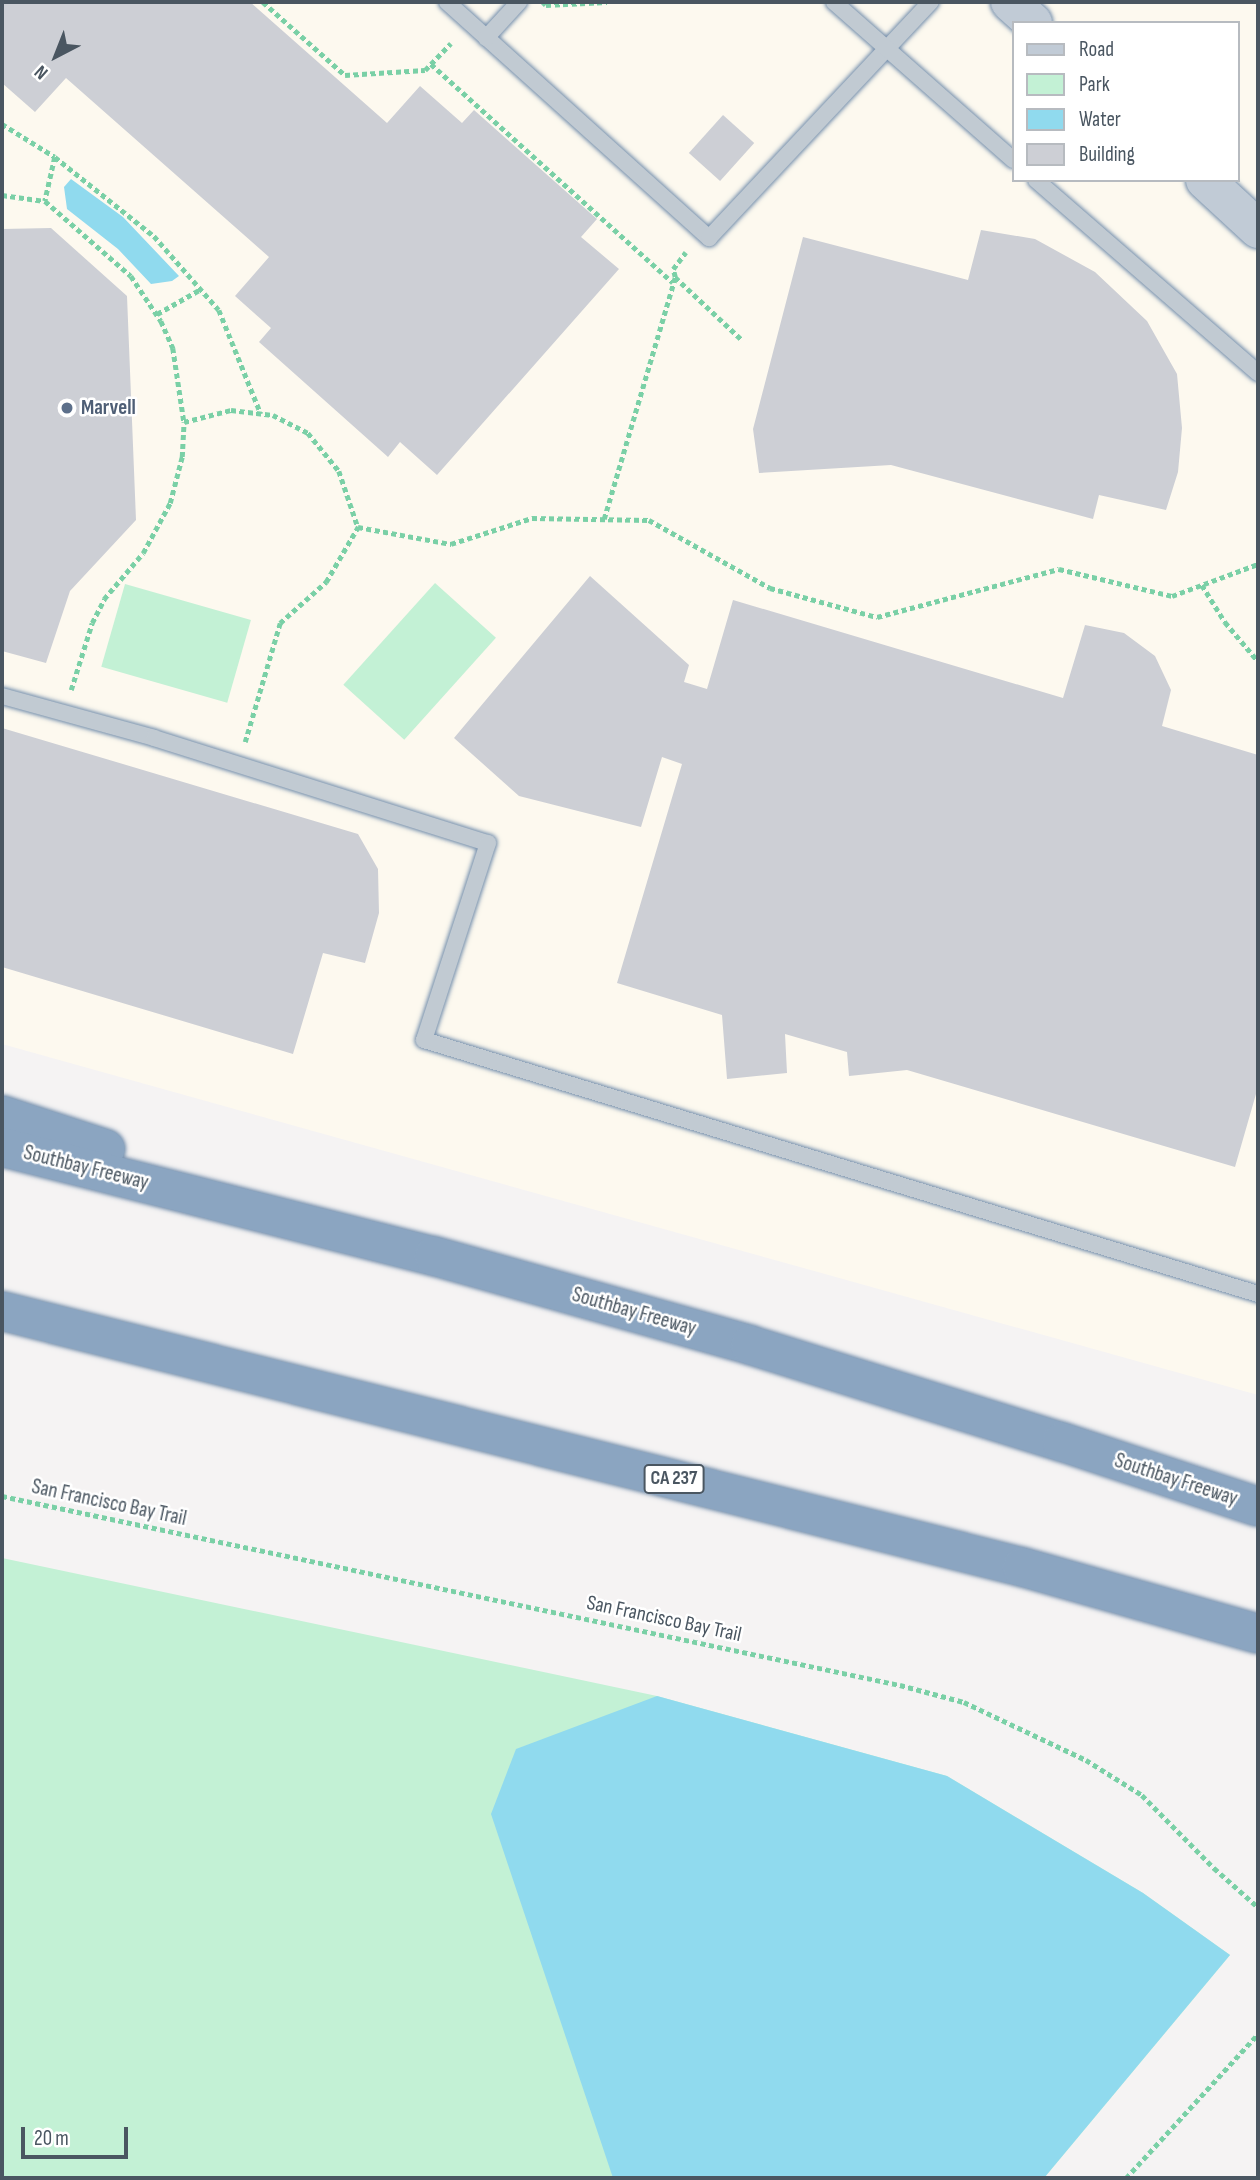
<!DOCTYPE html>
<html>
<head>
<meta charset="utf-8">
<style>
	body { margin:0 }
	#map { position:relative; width:1260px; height:2180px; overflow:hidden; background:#f5f3f3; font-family:"Sofia Sans Condensed",sans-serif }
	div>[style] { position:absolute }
	.commercial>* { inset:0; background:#fdf9ef }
	.green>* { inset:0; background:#c3f1d5; transform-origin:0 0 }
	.water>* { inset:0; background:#90daee }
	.building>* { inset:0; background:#cdcfd5; transform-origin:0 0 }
	.path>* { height:4.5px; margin-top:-2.25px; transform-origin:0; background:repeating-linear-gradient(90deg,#7ad0a6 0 5px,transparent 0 8.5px) }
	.roads { filter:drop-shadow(0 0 2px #7690ad) drop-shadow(0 0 2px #7690ad) }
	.lane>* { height:16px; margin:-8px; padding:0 8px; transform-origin:8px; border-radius:8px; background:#c1cad2 }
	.secondary>* { height:38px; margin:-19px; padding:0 19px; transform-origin:19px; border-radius:19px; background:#c1cbd6 }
	.highway>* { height:38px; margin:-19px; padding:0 19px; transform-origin:19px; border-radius:19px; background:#8ba5c1 }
	.dots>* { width:19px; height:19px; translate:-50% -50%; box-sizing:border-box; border:4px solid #fff; border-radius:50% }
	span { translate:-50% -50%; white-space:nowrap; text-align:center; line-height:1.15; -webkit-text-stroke:5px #fff; paint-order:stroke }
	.shield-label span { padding:2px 5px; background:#fff; border:2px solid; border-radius:5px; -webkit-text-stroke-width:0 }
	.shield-label { font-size:19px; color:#4a5661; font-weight:700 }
	.service-label { font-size:21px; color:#4e5e75; font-weight:700 }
	.left { translate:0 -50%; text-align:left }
	.street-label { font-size:21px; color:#4a5661 }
	.frame { position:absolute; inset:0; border:4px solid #4a5661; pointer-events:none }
	.legend { position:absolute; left:1012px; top:21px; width:228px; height:161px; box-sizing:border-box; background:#fff; border:2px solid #b7bbc0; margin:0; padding:9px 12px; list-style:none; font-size:21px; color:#4a5661 }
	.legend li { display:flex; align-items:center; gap:14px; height:35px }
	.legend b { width:35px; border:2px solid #b7bbc0 }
	.north { position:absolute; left:21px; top:21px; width:70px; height:70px; -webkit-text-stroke:5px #fff; paint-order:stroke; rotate:222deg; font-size:19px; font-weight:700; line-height:28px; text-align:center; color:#4a5661 }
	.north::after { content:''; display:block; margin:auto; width:24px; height:32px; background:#4a5661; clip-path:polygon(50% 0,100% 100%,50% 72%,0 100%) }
	.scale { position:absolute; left:21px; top:2127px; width:107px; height:32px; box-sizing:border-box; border:4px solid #4a5661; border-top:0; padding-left:9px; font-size:21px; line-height:24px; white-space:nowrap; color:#4a5661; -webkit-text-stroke:5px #fff; paint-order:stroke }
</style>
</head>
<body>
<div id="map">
	<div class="commercial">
		<div style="clip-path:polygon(evenodd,2px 2px,1258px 2px,1258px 1395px,2px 1044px,2px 2px,1013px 23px,1237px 23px,1237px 180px,1013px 180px,1013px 23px)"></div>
	</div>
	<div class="green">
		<div style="left:435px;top:583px;width:82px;height:137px;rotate:42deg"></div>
		<div style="left:125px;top:584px;width:131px;height:86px;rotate:16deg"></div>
		<div style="clip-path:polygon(2px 1558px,657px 1696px,947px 1776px,1143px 1893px,1230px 1955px,1044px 2178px,2px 2178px)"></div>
	</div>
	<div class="water">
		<div style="clip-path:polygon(71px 179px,123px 217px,179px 276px,172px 281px,151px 284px,118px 249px,67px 209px,64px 187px)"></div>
		<div style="clip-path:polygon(657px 1696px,947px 1776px,1143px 1893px,1230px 1955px,1044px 2178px,613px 2178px,491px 1814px,516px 1749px)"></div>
	</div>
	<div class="building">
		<div style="clip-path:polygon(2px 2px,250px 2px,387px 123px,420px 86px,462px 123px,474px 110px,597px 219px,581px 237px,619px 269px,437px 475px,400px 442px,388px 457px,259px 342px,271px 328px,235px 296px,269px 257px,66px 78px,35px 112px,2px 83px)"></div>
		<div style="left:723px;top:115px;width:42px;height:51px;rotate:42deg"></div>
		<div style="clip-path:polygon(51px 228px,127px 296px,136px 520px,70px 591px,46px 663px,2px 651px,2px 229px)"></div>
		<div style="clip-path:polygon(981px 230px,1035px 239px,1095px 272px,1147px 321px,1177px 374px,1182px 428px,1178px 472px,1166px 510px,1099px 495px,1093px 519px,891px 465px,759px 473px,753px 429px,803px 237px,968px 280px)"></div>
		<div style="clip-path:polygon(590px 576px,689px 665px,684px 682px,707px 689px,733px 600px,1063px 698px,1085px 625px,1124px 633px,1155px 656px,1171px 690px,1162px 726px,1258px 755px,1258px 1087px,1235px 1167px,907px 1070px,849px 1076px,847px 1052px,785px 1034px,787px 1073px,727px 1079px,722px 1015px,617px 983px,682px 764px,662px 757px,641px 827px,519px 796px,454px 738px)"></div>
		<div style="clip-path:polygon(2px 728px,358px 834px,378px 869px,379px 913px,365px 963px,323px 953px,293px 1054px,2px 967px)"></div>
	</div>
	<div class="path">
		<div style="left:263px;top:2px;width:110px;rotate:41.7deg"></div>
		<div style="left:345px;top:75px;width:80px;rotate:-3.6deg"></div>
		<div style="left:425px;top:70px;width:37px;rotate:-46deg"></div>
		<div style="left:543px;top:2px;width:4px;rotate:45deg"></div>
		<div style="left:546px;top:5px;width:61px;rotate:-2.8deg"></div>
		<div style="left:431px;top:64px;width:326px;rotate:42.1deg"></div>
		<div style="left:2px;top:124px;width:62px;rotate:31.9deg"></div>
		<div style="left:55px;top:157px;width:127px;rotate:38.6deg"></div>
		<div style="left:154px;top:236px;width:98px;rotate:48.7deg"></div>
		<div style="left:219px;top:310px;width:112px;rotate:68deg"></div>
		<div style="left:55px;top:157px;width:45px;rotate:102.8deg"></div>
		<div style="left:45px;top:201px;width:114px;rotate:41.1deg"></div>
		<div style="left:131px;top:276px;width:54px;rotate:56.3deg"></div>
		<div style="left:161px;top:321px;width:30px;rotate:66deg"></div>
		<div style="left:173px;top:348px;width:75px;rotate:81.5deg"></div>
		<div style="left:2px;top:195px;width:43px;rotate:7.9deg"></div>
		<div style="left:675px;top:277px;width:8px;rotate:-104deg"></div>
		<div style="left:673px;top:269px;width:21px;rotate:-53deg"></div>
		<div style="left:157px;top:314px;width:51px;rotate:-29.6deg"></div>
		<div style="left:604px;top:519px;width:252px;rotate:-73.6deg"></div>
		<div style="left:675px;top:277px;width:92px;rotate:43.2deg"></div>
		<div style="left:1202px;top:585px;width:44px;rotate:58.1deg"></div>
		<div style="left:1225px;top:622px;width:51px;rotate:49.8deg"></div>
		<div style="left:71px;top:690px;width:70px;rotate:-72.6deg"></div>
		<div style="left:92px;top:623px;width:27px;rotate:-63deg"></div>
		<div style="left:104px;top:599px;width:60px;rotate:-49.7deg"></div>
		<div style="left:143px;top:553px;width:57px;rotate:-61.6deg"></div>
		<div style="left:170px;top:503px;width:48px;rotate:-75.4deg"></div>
		<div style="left:182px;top:457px;width:35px;rotate:-87deg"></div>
		<div style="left:184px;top:422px;width:49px;rotate:-14.3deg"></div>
		<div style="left:231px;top:410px;width:42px;rotate:6.8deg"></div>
		<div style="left:273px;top:415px;width:39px;rotate:27deg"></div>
		<div style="left:308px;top:433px;width:49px;rotate:50.8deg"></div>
		<div style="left:339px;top:471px;width:59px;rotate:71.3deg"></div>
		<div style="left:245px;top:742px;width:124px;rotate:-73.6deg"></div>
		<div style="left:280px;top:623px;width:62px;rotate:-41.7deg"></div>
		<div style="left:326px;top:582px;width:64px;rotate:-59.8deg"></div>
		<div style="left:358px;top:527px;width:95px;rotate:10.4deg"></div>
		<div style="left:451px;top:544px;width:85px;rotate:-17.8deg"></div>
		<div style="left:532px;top:518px;width:117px;rotate:1deg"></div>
		<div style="left:649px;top:520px;width:139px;rotate:29.3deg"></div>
		<div style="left:770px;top:588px;width:111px;rotate:15.2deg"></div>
		<div style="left:877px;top:617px;width:188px;rotate:-14.8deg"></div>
		<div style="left:1059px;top:569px;width:116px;rotate:13.4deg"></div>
		<div style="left:1172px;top:596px;width:92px;rotate:-20.4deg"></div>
		<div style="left:2px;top:1496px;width:918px;rotate:11.89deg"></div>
		<div style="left:900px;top:1685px;width:66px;rotate:14.9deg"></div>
		<div style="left:964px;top:1702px;width:135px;rotate:25.4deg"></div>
		<div style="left:1086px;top:1760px;width:66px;rotate:32deg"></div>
		<div style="left:1142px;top:1795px;width:103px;rotate:45.4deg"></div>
		<div style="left:1214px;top:1868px;width:59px;rotate:41.6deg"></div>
		<div style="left:1126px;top:2178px;width:195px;rotate:-47.5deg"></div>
	</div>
	<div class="roads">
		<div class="lane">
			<div style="left:447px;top:2px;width:353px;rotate:42deg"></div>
			<div style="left:709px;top:238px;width:324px;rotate:-46.8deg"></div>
			<div style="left:834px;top:2px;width:239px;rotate:41.4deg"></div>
			<div style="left:486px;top:38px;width:49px;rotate:-47.5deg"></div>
			<div style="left:1036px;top:180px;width:294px;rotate:41deg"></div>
			<div style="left:2px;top:696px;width:158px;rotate:15.4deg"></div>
			<div style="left:154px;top:738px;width:350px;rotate:17.5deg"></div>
			<div style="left:488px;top:843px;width:207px;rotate:108deg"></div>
			<div style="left:424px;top:1040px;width:872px;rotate:16.94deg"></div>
		</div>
		<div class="secondary">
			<div style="left:1010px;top:2px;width:31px;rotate:42deg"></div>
			<div style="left:1205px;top:180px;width:72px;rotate:42.8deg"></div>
		</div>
		<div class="highway">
			<div style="left:2px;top:1115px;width:109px;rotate:18.1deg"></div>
			<div style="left:2px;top:1147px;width:446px;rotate:14.2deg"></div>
			<div style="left:434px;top:1256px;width:328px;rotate:15.7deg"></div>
			<div style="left:750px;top:1345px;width:327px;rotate:17.3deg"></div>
			<div style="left:1062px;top:1442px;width:206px;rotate:18.3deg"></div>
			<div style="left:2px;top:1311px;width:1052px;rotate:14.09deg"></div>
			<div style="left:1022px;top:1567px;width:245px;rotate:15.8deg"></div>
		</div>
	</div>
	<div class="dots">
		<div style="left:67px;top:408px;background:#5c6f8a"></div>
	</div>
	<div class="shield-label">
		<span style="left:674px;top:1479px">CA 237</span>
	</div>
	<div class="service-label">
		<span class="left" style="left:81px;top:408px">Marvell</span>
	</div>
	<div class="street-label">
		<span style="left:86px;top:1168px;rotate:14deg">Southbay Freeway</span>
		<span style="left:634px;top:1312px;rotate:16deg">Southbay Freeway</span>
		<span style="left:1176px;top:1480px;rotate:18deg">Southbay Freeway</span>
		<span style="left:109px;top:1503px;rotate:12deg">San Francisco Bay Trail</span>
		<span style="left:664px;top:1619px;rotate:12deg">San Francisco Bay Trail</span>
	</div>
	<div class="frame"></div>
	<ul class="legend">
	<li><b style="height:9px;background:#c1cbd6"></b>Road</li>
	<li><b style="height:19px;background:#c3f1d5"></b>Park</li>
	<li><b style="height:19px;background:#90daee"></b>Water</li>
	<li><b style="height:19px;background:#cdcfd5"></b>Building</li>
	</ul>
	<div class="north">N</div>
	<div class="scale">20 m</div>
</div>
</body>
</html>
